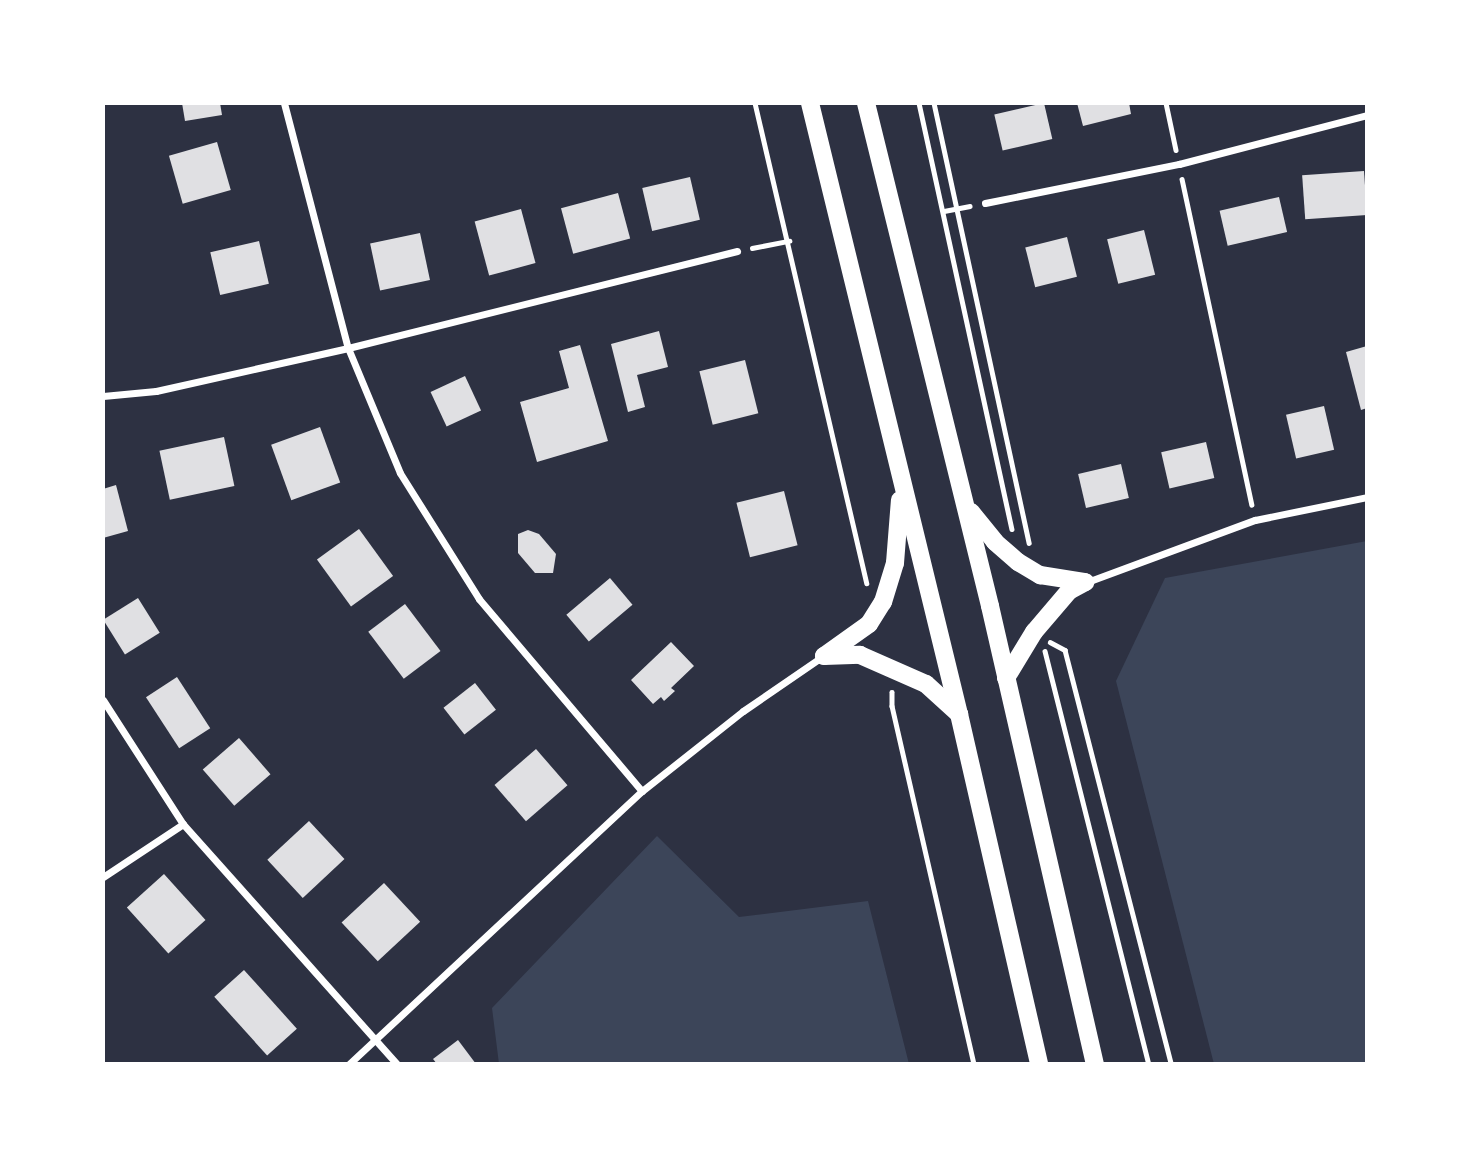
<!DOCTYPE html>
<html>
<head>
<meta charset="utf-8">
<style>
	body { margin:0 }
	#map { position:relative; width:1470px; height:1167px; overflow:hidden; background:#2d3142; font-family:Helvetica,sans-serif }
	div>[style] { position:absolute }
	.green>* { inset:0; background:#3c4559 }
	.building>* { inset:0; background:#e0e0e3; transform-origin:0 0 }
	.path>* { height:4.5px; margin:-2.25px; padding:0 2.25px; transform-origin:2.25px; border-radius:2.25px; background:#fff }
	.minor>* { height:7px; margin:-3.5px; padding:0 3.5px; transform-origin:3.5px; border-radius:3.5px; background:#fff }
	.primary>* { height:18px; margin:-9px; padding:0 9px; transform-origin:9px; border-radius:9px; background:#fff }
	span { translate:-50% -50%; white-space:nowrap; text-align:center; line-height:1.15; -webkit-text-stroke:5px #fff; paint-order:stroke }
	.frame { position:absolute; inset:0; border:105px solid #fff; pointer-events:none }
</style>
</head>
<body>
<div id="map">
	<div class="green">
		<div style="clip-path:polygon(1367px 541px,1367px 1064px,1214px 1064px,1116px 681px,1165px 578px)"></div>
		<div style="clip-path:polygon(657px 836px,739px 917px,868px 901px,909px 1064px,499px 1064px,492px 1008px)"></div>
	</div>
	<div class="building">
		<div style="clip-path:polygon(182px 103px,220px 103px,222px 115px,185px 121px)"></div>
		<div style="left:1044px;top:103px;width:37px;height:51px;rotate:77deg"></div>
		<div style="clip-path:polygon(1077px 103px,1129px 103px,1131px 114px,1083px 126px)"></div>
		<div style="left:217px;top:142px;width:50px;height:50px;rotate:74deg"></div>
		<div style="left:1364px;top:171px;width:44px;height:62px;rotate:86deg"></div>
		<div style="left:690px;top:177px;width:44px;height:49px;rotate:77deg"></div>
		<div style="left:618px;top:193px;width:47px;height:59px;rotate:75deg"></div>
		<div style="left:1279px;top:197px;width:36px;height:61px;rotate:77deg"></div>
		<div style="left:521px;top:209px;width:56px;height:48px;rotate:75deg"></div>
		<div style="left:1144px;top:230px;width:46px;height:38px;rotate:76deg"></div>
		<div style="left:420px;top:233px;width:48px;height:51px;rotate:78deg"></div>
		<div style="left:1067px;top:237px;width:41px;height:43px;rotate:76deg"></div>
		<div style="left:259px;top:241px;width:44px;height:50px;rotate:77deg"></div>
		<div style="clip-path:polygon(659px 331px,668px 367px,637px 375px,645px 407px,628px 412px,611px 344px)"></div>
		<div style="clip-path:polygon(580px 345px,608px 441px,537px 462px,520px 402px,569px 388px,559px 351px)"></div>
		<div style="clip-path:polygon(1367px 346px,1367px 408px,1361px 410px,1346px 352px)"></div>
		<div style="left:745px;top:360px;width:55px;height:47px;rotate:76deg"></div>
		<div style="left:465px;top:376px;width:38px;height:38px;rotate:65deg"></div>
		<div style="left:1324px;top:406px;width:45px;height:39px;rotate:77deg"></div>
		<div style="left:320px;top:427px;width:59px;height:52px;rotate:70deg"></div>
		<div style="left:224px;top:437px;width:50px;height:66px;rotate:78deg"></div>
		<div style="left:1206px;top:442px;width:37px;height:46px;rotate:77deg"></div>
		<div style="left:1121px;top:464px;width:35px;height:44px;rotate:77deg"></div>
		<div style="clip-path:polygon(116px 485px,128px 531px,103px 538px,103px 489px)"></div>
		<div style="left:784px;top:491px;width:56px;height:49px;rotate:76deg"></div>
		<div style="left:359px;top:529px;width:58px;height:52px;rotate:54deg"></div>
		<div style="clip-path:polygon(528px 530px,539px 534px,556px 554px,553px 573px,535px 573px,518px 553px,518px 534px)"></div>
		<div style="left:610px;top:578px;width:35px;height:57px;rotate:50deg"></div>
		<div style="left:138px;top:598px;width:41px;height:41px;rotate:58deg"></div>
		<div style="left:405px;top:604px;width:59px;height:46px;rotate:53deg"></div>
		<div style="clip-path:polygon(671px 642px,694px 666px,671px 688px,675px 691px,664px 701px,661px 697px,653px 704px,631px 680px)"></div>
		<div style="left:177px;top:677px;width:61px;height:37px;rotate:57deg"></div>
		<div style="left:475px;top:683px;width:34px;height:40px;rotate:52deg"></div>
		<div style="left:239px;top:738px;width:48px;height:48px;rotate:49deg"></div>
		<div style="left:536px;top:749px;width:48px;height:55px;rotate:49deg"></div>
		<div style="left:309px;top:821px;width:52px;height:57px;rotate:47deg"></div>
		<div style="left:164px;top:874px;width:62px;height:50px;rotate:48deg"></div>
		<div style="left:384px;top:883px;width:53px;height:58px;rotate:47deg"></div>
		<div style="left:244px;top:970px;width:79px;height:40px;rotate:48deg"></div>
		<div style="clip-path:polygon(458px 1040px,476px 1064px,437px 1064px,433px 1059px)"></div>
	</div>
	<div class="path">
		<div style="left:755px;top:103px;width:493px;rotate:76.9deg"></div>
		<div style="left:919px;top:103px;width:436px;rotate:77.7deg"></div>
		<div style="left:934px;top:103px;width:450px;rotate:77.8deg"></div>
		<div style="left:1166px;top:103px;width:48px;rotate:78deg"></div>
		<div style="left:1182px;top:179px;width:333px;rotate:77.9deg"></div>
		<div style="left:944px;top:211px;width:26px;rotate:-11deg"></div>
		<div style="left:752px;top:248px;width:38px;rotate:-11deg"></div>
		<div style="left:1050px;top:642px;width:17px;rotate:28deg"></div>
		<div style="left:1065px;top:650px;width:427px;rotate:75.6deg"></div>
		<div style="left:1045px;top:651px;width:426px;rotate:75.9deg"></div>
		<div style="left:892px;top:692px;width:14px;rotate:90deg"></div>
		<div style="left:892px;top:706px;width:367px;rotate:77.1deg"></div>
	</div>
	<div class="minor">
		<div style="left:284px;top:103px;width:253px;rotate:75.4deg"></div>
		<div style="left:348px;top:348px;width:135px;rotate:67.4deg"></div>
		<div style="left:400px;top:473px;width:149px;rotate:57.9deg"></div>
		<div style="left:479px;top:599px;width:252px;rotate:49.7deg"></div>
		<div style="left:985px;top:203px;width:198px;rotate:-11.4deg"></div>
		<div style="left:1179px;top:164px;width:194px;rotate:-14.6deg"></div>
		<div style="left:103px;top:396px;width:53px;rotate:-5.4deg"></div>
		<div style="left:156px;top:391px;width:197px;rotate:-12.6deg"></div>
		<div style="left:348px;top:348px;width:401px;rotate:-14deg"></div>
		<div style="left:1087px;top:582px;width:179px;rotate:-20.3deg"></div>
		<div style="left:1255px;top:520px;width:114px;rotate:-11.6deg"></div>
		<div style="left:103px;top:700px;width:148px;rotate:57.2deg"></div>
		<div style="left:183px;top:824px;width:322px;rotate:48.3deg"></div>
		<div style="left:103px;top:877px;width:96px;rotate:-33.5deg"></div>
		<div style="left:349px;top:1064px;width:400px;rotate:-43deg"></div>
		<div style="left:642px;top:791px;width:129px;rotate:-38.4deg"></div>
		<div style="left:743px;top:711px;width:97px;rotate:-34.5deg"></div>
	</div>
	<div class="primary">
		<div style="left:810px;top:103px;width:629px;rotate:76.3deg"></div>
		<div style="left:959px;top:714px;width:359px;rotate:77.1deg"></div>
		<div style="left:866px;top:103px;width:518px;rotate:76.15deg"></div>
		<div style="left:990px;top:606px;width:470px;rotate:77.1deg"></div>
		<div style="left:971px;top:512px;width:38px;rotate:51deg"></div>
		<div style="left:995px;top:542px;width:30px;rotate:41deg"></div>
		<div style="left:1018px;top:562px;width:26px;rotate:31deg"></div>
		<div style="left:1040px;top:575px;width:46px;rotate:8.8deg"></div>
		<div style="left:824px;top:656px;width:55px;rotate:-35.4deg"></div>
		<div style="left:869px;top:624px;width:26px;rotate:-58deg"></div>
		<div style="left:883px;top:602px;width:41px;rotate:-72.9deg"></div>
		<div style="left:895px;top:563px;width:63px;rotate:-85.5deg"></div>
		<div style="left:824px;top:656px;width:36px;rotate:-2deg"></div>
		<div style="left:860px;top:655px;width:72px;rotate:23.7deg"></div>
		<div style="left:926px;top:684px;width:45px;rotate:42.3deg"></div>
		<div style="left:1006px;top:678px;width:54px;rotate:-58.7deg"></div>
		<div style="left:1034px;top:632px;width:54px;rotate:-49.5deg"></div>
		<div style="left:1069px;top:591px;width:18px;rotate:-29deg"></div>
	</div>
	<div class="frame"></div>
</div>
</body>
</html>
